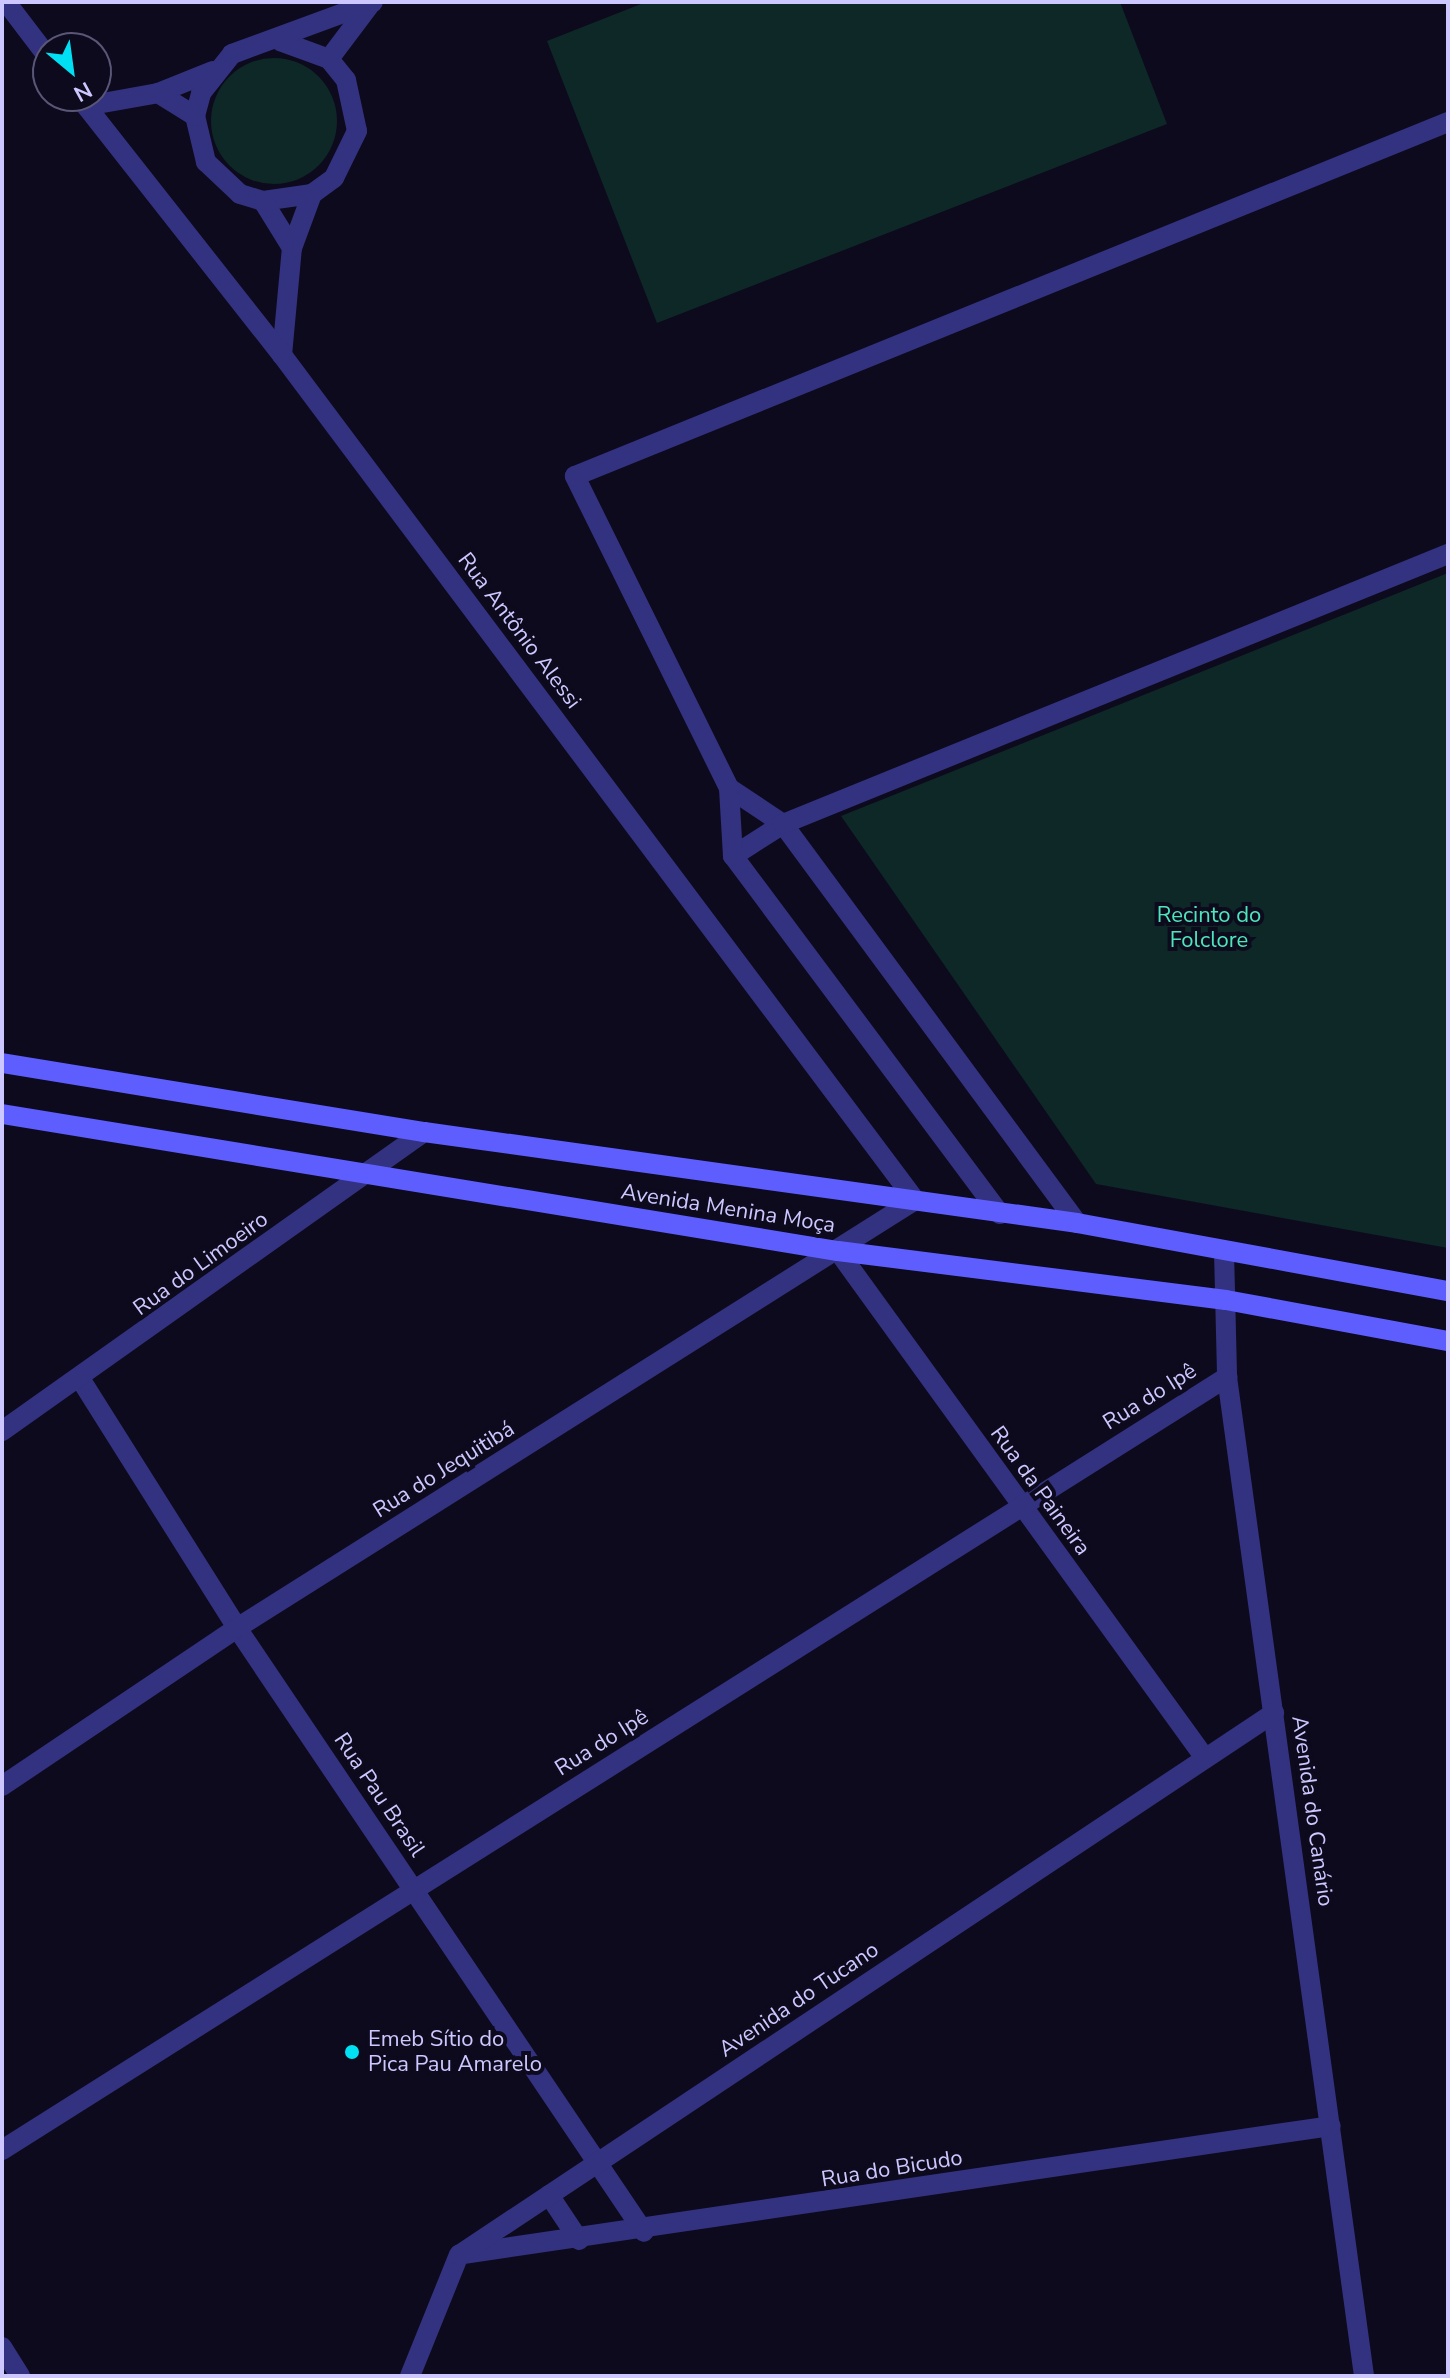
<!DOCTYPE html>
<html>
<head>
<meta charset="utf-8">
<style>
	body { margin:0 }
	#map { position:relative; width:1450px; height:2378px; overflow:hidden; background:#0d0a1d; font-family:"Nunito Sans",sans-serif }
	div>[style] { position:absolute }
	.green>* { inset:0; background:#0d2826 }
	.round { border-radius:50% }
	.lane>* { height:20px; margin:-10px; padding:0 10px; transform-origin:10px; border-radius:10px; background:#333280 }
	.street>* { height:20px; margin:-10px; padding:0 10px; transform-origin:10px; border-radius:10px; background:#333280 }
	.secondary>* { height:20px; margin:-10px; padding:0 10px; transform-origin:10px; border-radius:10px; background:#5e5eff }
	.dots>* { width:22px; height:22px; translate:-50% -50%; box-sizing:border-box; border:4px solid #0d0a1d; border-radius:50% }
	span { translate:-50% -50%; white-space:nowrap; text-align:center; line-height:1.15; -webkit-text-stroke:8px #0d0a1d; paint-order:stroke }
	.street-label { font-size:22px; color:#ccc7ff }
	.park-label { font-size:22px; color:#4ce6bb }
	.poi-label { font-size:22px; color:#ccc7ff }
	.left { translate:0 -50%; text-align:left }
	.frame { position:absolute; inset:0; border:4px solid #ccc7ff; pointer-events:none }
	.north { position:absolute; left:32px; top:32px; width:80px; height:80px; box-sizing:border-box; background:#0d0a1d; border:2px solid #595677; border-radius:50%; rotate:151deg; font-size:22px; font-weight:700; line-height:32px; text-align:center; color:#ccc7ff }
	.north::after { content:''; display:block; margin:auto; width:28px; height:36px; background:#00e0f2; clip-path:polygon(50% 0,100% 100%,50% 72%,0 100%) }
</style>
</head>
<body>
<div id="map">
	<div class="green">
		<div style="clip-path:polygon(646px 2px,1120px 2px,1167px 124px,657px 323px,547px 41px)"></div>
		<div class="round" style="left:211px;top:58px;width:126px;height:126px"></div>
		<div style="clip-path:polygon(1448px 573px,1448px 1248px,1096px 1184px,841px 816px)"></div>
	</div>
	<div class="lane">
		<div style="left:729px;top:788px;width:65px;rotate:33.7deg"></div>
		<div style="left:783px;top:824px;width:496px;rotate:53.6deg"></div>
		<div style="left:733px;top:856px;width:59px;rotate:-32.6deg"></div>
		<div style="left:783px;top:824px;width:718px;rotate:-22.1deg"></div>
		<div style="left:1000px;top:1214px;width:447px;rotate:-126.7deg"></div>
		<div style="left:733px;top:856px;width:68px;rotate:-93.4deg"></div>
		<div style="left:729px;top:788px;width:348px;rotate:-116.3deg"></div>
		<div style="left:575px;top:476px;width:942px;rotate:-22.07deg"></div>
	</div>
	<div class="street">
		<div style="left:6px;top:2px;width:69px;rotate:52.6deg"></div>
		<div style="left:280px;top:41px;width:52px;rotate:20.2deg"></div>
		<div style="left:329px;top:59px;width:27px;rotate:51deg"></div>
		<div style="left:346px;top:80px;width:52px;rotate:77.8deg"></div>
		<div style="left:357px;top:131px;width:52px;rotate:116.1deg"></div>
		<div style="left:334px;top:178px;width:27px;rotate:144deg"></div>
		<div style="left:312px;top:194px;width:49px;rotate:171.9deg"></div>
		<div style="left:263px;top:201px;width:24px;rotate:-163deg"></div>
		<div style="left:240px;top:194px;width:47px;rotate:-136.7deg"></div>
		<div style="left:206px;top:162px;width:47px;rotate:-103.4deg"></div>
		<div style="left:195px;top:116px;width:24px;rotate:-75deg"></div>
		<div style="left:201px;top:93px;width:50px;rotate:-51.5deg"></div>
		<div style="left:232px;top:54px;width:150px;rotate:-20.2deg"></div>
		<div style="left:329px;top:59px;width:71px;rotate:-53deg"></div>
		<div style="left:158px;top:93px;width:44px;rotate:31.9deg"></div>
		<div style="left:86px;top:106px;width:73px;rotate:-10.2deg"></div>
		<div style="left:158px;top:93px;width:59px;rotate:-21.8deg"></div>
		<div style="left:263px;top:201px;width:55px;rotate:58.3deg"></div>
		<div style="left:282px;top:355px;width:107px;rotate:-84.7deg"></div>
		<div style="left:292px;top:248px;width:58px;rotate:-69.7deg"></div>
		<div style="left:838px;top:1251px;width:626px;rotate:54.1deg"></div>
		<div style="left:1224px;top:1251px;width:126px;rotate:88.6deg"></div>
		<div style="left:1227px;top:1377px;width:1008px;rotate:82.19deg"></div>
		<div style="left:81px;top:1380px;width:293px;rotate:57.8deg"></div>
		<div style="left:237px;top:1628px;width:728px;rotate:56.03deg"></div>
		<div style="left:2px;top:1431px;width:517px;rotate:-35.32deg"></div>
		<div style="left:2px;top:1786px;width:283px;rotate:-33.9deg"></div>
		<div style="left:237px;top:1628px;width:802px;rotate:-32.26deg"></div>
		<div style="left:915px;top:1200px;width:1056px;rotate:-126.84deg"></div>
		<div style="left:282px;top:355px;width:330px;rotate:-128.2deg"></div>
		<div style="left:2px;top:2150px;width:1449px;rotate:-32.25deg"></div>
		<div style="left:549px;top:2195px;width:54px;rotate:56.3deg"></div>
		<div style="left:463px;top:2254px;width:877px;rotate:-8.39deg"></div>
		<div style="left:2px;top:2347px;width:34px;rotate:58deg"></div>
		<div style="left:410px;top:2376px;width:131px;rotate:-68deg"></div>
		<div style="left:459px;top:2255px;width:979px;rotate:-33.63deg"></div>
	</div>
	<div class="secondary">
		<div style="left:2px;top:1063px;width:428px;rotate:9.3deg"></div>
		<div style="left:424px;top:1132px;width:659px;rotate:7.93deg"></div>
		<div style="left:1077px;top:1223px;width:377px;rotate:10.4deg"></div>
		<div style="left:2px;top:1114px;width:847px;rotate:9.31deg"></div>
		<div style="left:838px;top:1251px;width:391px;rotate:7.2deg"></div>
		<div style="left:1226px;top:1300px;width:226px;rotate:10.5deg"></div>
	</div>
	<div class="dots">
		<div style="left:352px;top:2052px;background:#00e0f2"></div>
	</div>
	<div class="street-label">
		<span style="left:519px;top:631px;rotate:53deg">Rua Antônio Alessi</span>
		<span style="left:728px;top:1209px;rotate:9deg">Avenida Menina Moça</span>
		<span style="left:201px;top:1264px;rotate:-36deg">Rua do Limoeiro</span>
		<span style="left:1150px;top:1397px;rotate:-32deg">Rua do Ipê</span>
		<span style="left:444px;top:1470px;rotate:-32deg">Rua do Jequitibá</span>
		<span style="left:1040px;top:1491px;rotate:54deg">Rua da Paineira</span>
		<span style="left:602px;top:1743px;rotate:-32deg">Rua do Ipê</span>
		<span style="left:379px;top:1795px;rotate:56deg">Rua Pau Brasil</span>
		<span style="left:1312px;top:1811px;rotate:82deg">Avenida do Canário</span>
		<span style="left:799px;top:2000px;rotate:-34deg">Avenida do Tucano</span>
		<span style="left:892px;top:2169px;rotate:-9deg">Rua do Bicudo</span>
	</div>
	<div class="park-label">
		<span style="left:1209px;top:928px">Recinto do<br>Folclore</span>
	</div>
	<div class="poi-label">
		<span class="left" style="left:368px;top:2052px">Emeb Sítio do<br>Pica Pau Amarelo</span>
	</div>
	<div class="frame"></div>
	<div class="north">N</div>
</div>
</body>
</html>
